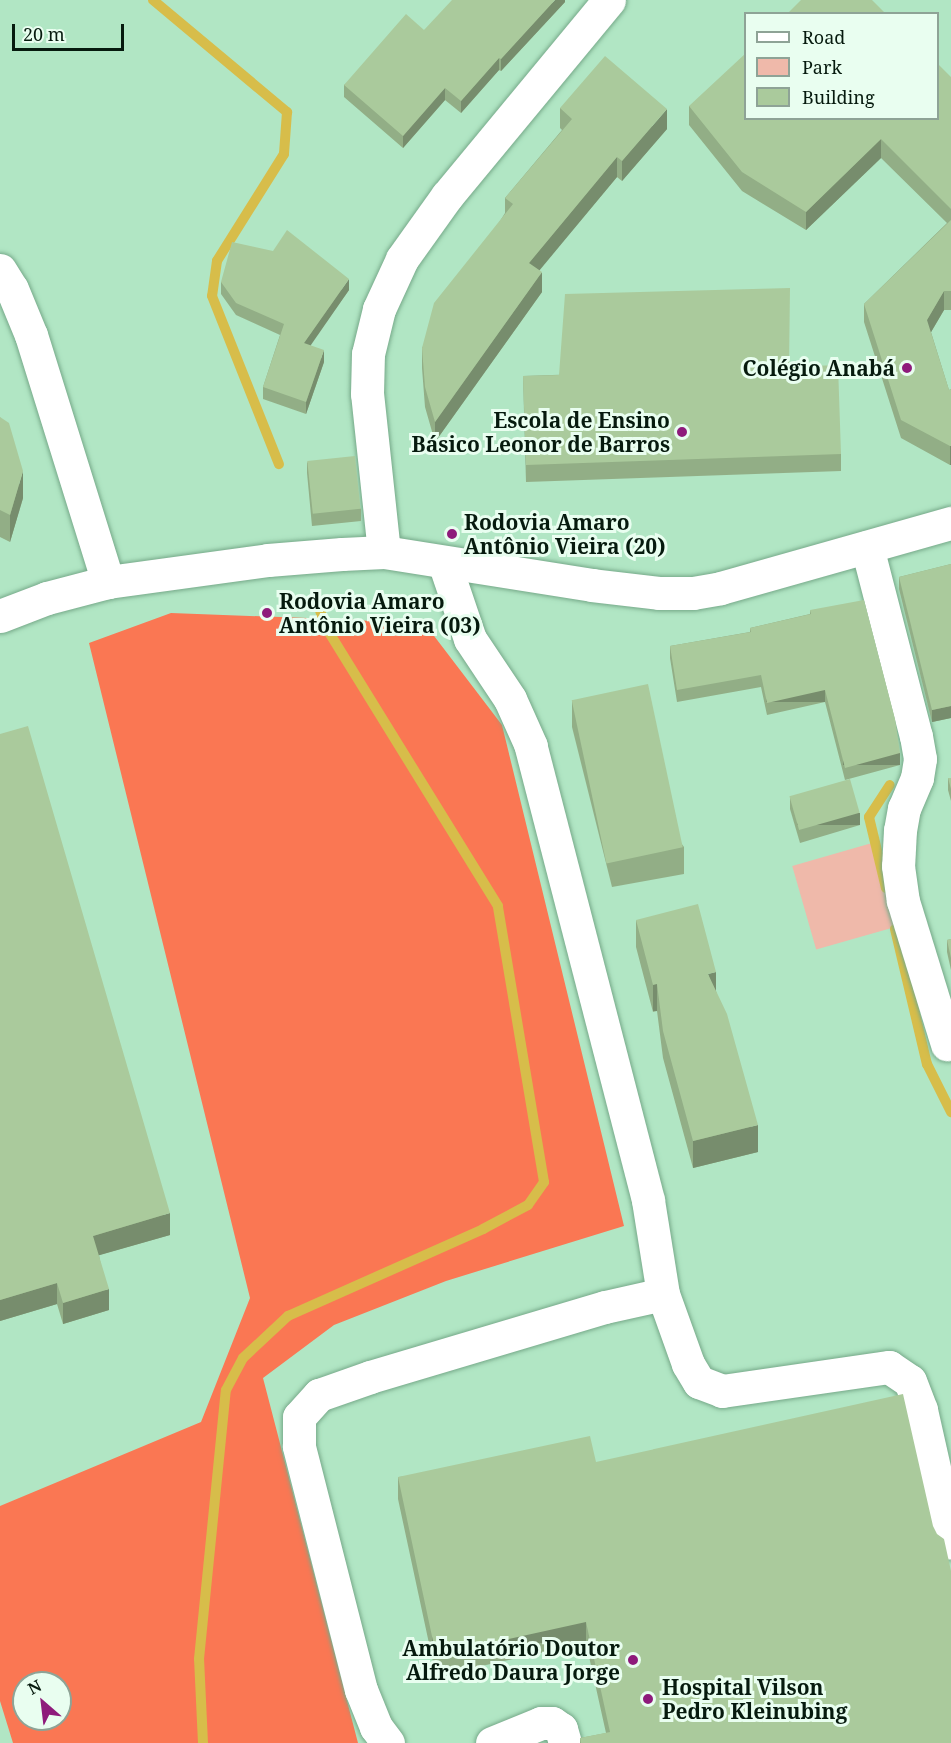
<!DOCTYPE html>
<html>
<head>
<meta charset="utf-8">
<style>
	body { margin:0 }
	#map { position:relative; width:951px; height:1743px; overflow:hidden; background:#b1e6c4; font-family:"Noto Serif",serif }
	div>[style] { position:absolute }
	.green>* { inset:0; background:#efb9aa; transform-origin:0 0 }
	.forest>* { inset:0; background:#fa7753 }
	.stream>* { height:10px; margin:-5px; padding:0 5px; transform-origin:5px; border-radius:5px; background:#d7bd4a }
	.roads { filter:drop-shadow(0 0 2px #76a989) drop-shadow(0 0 2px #76a989) }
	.minor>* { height:33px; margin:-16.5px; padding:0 16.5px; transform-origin:16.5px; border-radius:16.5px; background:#fff }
	.wall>* { inset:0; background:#92ae86 }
	.shaded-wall>* { inset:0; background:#778d6d; transform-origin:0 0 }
	.building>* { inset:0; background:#aaca9c; transform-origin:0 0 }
	.dots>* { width:16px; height:16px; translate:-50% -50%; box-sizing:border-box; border:3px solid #e9fef0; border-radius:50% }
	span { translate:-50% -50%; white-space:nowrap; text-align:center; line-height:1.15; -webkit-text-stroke:6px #e9fef0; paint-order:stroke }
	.poi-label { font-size:21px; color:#061a0e; font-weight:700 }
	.right { translate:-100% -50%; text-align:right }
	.left { translate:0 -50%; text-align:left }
	.legend { position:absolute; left:744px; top:12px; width:195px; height:108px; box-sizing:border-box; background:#e9fef0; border:2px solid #8ea396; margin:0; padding:8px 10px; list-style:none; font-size:18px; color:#061a0e }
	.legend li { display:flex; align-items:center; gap:12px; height:30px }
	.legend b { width:30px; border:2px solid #8ea396 }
	.north { position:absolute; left:12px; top:1671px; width:60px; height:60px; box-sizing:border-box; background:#e9fef0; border:2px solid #8ea396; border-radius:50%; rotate:332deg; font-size:16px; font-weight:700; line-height:24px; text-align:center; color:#061a0e }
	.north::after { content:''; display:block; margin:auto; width:21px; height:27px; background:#8e1b7b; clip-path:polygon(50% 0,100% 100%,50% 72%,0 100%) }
	.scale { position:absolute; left:12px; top:24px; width:112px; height:27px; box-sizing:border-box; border:3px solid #061a0e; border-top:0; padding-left:8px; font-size:18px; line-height:21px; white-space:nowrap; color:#061a0e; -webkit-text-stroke:4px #e9fef0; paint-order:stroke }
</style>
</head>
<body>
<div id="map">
	<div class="green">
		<div style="left:872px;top:843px;width:87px;height:83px;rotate:74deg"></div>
	</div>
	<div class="forest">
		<div style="clip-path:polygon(evenodd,171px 613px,360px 620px,428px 628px,502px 725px,624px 1226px,446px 1281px,334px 1325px,263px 1378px,358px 1743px,13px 1743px,0 1701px,0 1506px,201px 1422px,250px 1298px,89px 643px,171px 613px,24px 1683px,60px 1683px,60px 1719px,24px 1719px,24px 1683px)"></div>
	</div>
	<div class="stream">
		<div style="left:153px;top:0;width:175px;rotate:39.9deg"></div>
		<div style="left:287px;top:112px;width:42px;rotate:94.1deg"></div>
		<div style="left:284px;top:154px;width:126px;rotate:122.1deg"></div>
		<div style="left:217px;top:261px;width:35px;rotate:98deg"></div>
		<div style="left:212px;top:296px;width:181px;rotate:68.3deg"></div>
		<div style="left:886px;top:888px;width:73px;rotate:-103.5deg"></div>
		<div style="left:869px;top:817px;width:38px;rotate:-57deg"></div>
		<div style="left:895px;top:929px;width:139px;rotate:76.7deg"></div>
		<div style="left:927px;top:1064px;width:54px;rotate:63.4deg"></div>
		<div style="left:203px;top:1743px;width:84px;rotate:-92.7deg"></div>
		<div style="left:199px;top:1659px;width:270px;rotate:-84.3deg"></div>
		<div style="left:226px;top:1390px;width:36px;rotate:-62deg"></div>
		<div style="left:243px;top:1358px;width:62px;rotate:-43deg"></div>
		<div style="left:288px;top:1316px;width:214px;rotate:-24deg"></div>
		<div style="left:483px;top:1229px;width:51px;rotate:-28.1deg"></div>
		<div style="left:528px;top:1205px;width:28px;rotate:-55deg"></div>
		<div style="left:544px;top:1182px;width:280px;rotate:-99.5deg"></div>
		<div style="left:498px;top:906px;width:328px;rotate:-121.7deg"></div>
		<div style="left:326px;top:627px;width:30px;rotate:-110deg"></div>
	</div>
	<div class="roads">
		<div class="minor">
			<div style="left:0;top:270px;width:22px;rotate:58deg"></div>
			<div style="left:12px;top:289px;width:50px;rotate:67.6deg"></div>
			<div style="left:31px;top:335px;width:259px;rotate:72.7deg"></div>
			<div style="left:867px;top:547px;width:195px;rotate:75.5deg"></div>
			<div style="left:916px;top:736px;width:23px;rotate:80deg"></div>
			<div style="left:920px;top:759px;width:19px;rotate:99deg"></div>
			<div style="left:917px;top:778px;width:33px;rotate:113deg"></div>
			<div style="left:904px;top:808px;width:22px;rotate:100deg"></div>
			<div style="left:900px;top:830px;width:36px;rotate:93deg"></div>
			<div style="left:898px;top:866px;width:35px;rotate:82deg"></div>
			<div style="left:903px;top:901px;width:150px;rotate:72.9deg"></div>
			<div style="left:384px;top:552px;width:159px;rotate:-96.1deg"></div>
			<div style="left:367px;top:394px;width:40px;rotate:-88.6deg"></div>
			<div style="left:368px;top:354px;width:46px;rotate:-76.3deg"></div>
			<div style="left:379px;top:309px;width:55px;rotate:-65.3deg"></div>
			<div style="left:402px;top:259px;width:77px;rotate:-54.5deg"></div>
			<div style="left:447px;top:196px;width:254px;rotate:-50.4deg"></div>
			<div style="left:0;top:616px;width:50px;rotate:-21deg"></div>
			<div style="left:47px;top:598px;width:63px;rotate:-14.7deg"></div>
			<div style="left:108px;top:582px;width:162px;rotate:-7.8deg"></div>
			<div style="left:268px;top:560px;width:74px;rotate:-4.6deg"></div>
			<div style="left:342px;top:554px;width:42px;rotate:-2.7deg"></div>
			<div style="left:384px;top:552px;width:211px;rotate:9deg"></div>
			<div style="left:592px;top:585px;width:67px;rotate:6.8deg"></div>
			<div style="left:659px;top:593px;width:34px"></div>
			<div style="left:693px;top:593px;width:28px;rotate:-10deg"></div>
			<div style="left:721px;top:588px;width:239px;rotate:-15.8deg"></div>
			<div style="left:663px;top:1294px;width:74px;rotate:70.3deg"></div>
			<div style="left:688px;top:1364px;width:21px;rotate:59deg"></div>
			<div style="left:699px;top:1382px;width:25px;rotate:21deg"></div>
			<div style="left:722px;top:1391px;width:169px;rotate:-8.2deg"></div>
			<div style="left:889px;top:1367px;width:25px;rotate:34deg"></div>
			<div style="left:910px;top:1381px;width:31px;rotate:69deg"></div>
			<div style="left:921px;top:1410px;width:136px;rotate:77.3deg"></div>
			<div style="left:388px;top:1743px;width:20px;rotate:-127deg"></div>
			<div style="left:376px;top:1727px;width:40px;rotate:-112deg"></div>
			<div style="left:361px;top:1690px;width:252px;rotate:-104.3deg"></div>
			<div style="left:299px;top:1446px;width:29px;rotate:-90deg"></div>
			<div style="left:299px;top:1417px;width:30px;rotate:-48deg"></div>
			<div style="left:319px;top:1395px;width:54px;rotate:-19.4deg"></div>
			<div style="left:370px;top:1377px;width:245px;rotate:-16.6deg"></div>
			<div style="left:605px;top:1307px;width:59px;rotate:-12.6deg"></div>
			<div style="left:663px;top:1294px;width:95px;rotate:-99.1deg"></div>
			<div style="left:648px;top:1200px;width:469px;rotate:-104.5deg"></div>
			<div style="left:531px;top:746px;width:51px;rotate:-114.1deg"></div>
			<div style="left:510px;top:699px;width:72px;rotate:-123.7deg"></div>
			<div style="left:470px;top:639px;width:81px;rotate:-108.7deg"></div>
			<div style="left:492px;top:1743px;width:53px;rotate:-22.2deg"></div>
			<div style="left:541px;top:1723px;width:11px"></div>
			<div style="left:552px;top:1723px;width:11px;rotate:34deg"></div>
			<div style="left:561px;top:1729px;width:15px;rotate:74deg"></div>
		</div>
	</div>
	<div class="wall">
		<div style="clip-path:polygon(565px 0,565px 2px,501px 71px,499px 70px,461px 113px,445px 100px,403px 148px,344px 97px,344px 85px,424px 30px)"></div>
		<div style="clip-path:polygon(951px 77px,951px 310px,944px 310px,931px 332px,949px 390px,951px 389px,950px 465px,901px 438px,864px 322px,864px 304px,947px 223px,881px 158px,806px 230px,742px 191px,689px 125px,689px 106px)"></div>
		<div style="clip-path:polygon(560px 108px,667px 129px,622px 181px,617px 177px,539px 270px,542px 292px,435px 442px,425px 407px,422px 368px,422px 348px,505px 213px,505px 198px,562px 130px,560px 128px)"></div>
		<div style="clip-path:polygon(221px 282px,349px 290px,310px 345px,324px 362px,306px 414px,263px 399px,263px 387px,280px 335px,236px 315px,221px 294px)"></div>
		<div style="clip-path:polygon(789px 367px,841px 454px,841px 471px,526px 482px,523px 376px)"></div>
		<div style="clip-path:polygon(0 417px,23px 498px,10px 542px,0 537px)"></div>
		<div style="clip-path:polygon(307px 462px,361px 509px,361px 521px,312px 526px,307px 473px)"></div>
		<div style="clip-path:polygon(951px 564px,951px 718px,932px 722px,899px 589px,899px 577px)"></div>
		<div style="clip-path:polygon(810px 610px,900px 765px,845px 780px,825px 702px,767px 715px,761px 687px,677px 702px,670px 658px,670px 646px,750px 632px,750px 628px,810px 614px)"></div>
		<div style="clip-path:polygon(572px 700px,684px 847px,684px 874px,612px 887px,572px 727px)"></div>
		<div style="clip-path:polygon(0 734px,170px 1235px,99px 1255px,109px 1310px,63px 1324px,57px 1304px,0 1321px)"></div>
		<div style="clip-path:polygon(948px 778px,951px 778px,951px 801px,948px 790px)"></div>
		<div style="clip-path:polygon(790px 797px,860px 825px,800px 843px,790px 809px)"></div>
		<div style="clip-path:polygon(636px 920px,716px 991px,758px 1152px,693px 1168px,663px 1058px,657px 1011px,653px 1012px,636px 947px)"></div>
		<div style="clip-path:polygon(951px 939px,951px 970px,947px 952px,947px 940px)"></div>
		<div style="clip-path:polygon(596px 1462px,951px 1743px,580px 1743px,580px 1738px,606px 1733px,586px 1643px,436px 1676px,398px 1499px,398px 1477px)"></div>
	</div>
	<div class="shaded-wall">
		<div style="clip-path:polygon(555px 0,565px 0,565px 2px,501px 71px,501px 59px)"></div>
		<div style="clip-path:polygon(499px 58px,499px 70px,461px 113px,461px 101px)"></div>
		<div style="clip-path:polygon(445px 88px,445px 100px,403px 148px,403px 136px)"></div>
		<div style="clip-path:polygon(667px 109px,667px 129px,622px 181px,622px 161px)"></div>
		<div style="clip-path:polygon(881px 139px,881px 158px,806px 230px,806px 212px)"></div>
		<div style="clip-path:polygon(617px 157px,617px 177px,529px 283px,529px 263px)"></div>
		<div style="clip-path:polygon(542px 272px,542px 292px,435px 442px,435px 422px)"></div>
		<div style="clip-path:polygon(349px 279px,349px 290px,304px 355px,304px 343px)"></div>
		<div style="clip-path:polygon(944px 291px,944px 310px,927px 339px,927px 320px)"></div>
		<div style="clip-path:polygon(324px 350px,324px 362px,306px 414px,306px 402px)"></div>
		<div style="left:950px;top:446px;width:1px;height:19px"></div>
		<div style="clip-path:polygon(23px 471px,23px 498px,10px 542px,10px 515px)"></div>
		<div style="left:825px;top:690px;width:12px;height:59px;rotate:90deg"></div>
		<div style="clip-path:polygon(951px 706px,951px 718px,932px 722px,932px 710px)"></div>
		<div style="left:900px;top:753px;width:12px;height:57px;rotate:90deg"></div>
		<div style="left:860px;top:813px;width:12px;height:63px;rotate:90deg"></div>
		<div style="clip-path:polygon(716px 972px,716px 999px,708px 974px)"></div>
		<div style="left:657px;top:984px;width:27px;height:4px;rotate:90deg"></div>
		<div style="clip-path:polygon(758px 1125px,758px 1152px,693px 1168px,693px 1141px)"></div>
		<div style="clip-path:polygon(170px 1213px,170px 1235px,93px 1257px,93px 1236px)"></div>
		<div style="clip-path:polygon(57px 1283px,57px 1304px,0 1321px,0 1300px)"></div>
		<div style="clip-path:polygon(109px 1289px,109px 1310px,63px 1324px,63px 1303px)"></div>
		<div style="left:586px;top:1622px;width:21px;height:154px;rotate:90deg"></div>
	</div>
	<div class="building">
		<div style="clip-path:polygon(452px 0,555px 0,501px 59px,499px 58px,461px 101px,445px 88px,403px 136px,344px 85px,406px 14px,424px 30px)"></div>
		<div style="clip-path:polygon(801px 0,872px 0,886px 14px,787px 14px)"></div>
		<div style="clip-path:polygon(746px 53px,746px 118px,938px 118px,938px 64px,951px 77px,951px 209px,881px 139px,806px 212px,742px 172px,689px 106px)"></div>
		<div style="clip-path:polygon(605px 56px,667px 109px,622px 161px,617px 157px,529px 263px,542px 272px,435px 422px,425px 387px,422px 348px,434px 303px,513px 204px,505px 198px,572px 119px,560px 108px)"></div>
		<div style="clip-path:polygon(951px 220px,951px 291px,944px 291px,927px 320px,949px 390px,951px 389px,951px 446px,950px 446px,901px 420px,864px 304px)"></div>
		<div style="clip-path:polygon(287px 230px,349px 279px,304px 343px,324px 350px,306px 402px,263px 387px,284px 324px,236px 303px,221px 282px,232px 242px,273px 251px)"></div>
		<div style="clip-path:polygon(790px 288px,789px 367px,838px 365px,841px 454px,526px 465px,523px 376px,559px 375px,565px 294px)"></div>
		<div style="clip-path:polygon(0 417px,9px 423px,23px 471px,10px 515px,0 510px)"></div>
		<div style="left:355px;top:456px;width:53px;height:48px;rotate:84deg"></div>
		<div style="clip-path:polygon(951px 564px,951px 706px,932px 710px,899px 577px)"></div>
		<div style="clip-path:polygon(864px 600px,895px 719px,900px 753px,845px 768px,825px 690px,767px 703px,761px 675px,677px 690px,670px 646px,751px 632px,750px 628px,811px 614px,810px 610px)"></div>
		<div style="left:648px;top:684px;width:167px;height:78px;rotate:78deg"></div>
		<div style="clip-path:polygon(28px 726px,170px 1213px,93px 1236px,109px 1289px,63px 1303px,57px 1283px,0 1300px,0 734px)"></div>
		<div style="clip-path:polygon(948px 778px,951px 778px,951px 789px)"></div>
		<div style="left:850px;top:779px;width:35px;height:63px;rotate:74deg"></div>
		<div style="clip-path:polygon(698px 904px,716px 972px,708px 974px,727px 1014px,758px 1125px,693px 1141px,663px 1031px,657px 984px,653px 985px,636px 920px)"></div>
		<div style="clip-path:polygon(951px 939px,951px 958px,947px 940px)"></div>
		<div style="clip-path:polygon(903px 1394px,933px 1526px,937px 1534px,944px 1539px,951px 1571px,951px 1743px,581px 1743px,580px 1738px,610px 1732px,586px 1622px,436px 1655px,398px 1477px,590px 1436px,596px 1462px)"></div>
	</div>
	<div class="dots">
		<div style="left:907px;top:368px;background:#8e1b7b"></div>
		<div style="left:682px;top:432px;background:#8e1b7b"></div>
		<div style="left:452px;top:534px;background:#8e1b7b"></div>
		<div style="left:267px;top:613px;background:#8e1b7b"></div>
		<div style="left:633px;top:1660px;background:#8e1b7b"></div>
		<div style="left:648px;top:1699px;background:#8e1b7b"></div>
	</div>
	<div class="poi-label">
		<span class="right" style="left:895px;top:368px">Colégio Anabá</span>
		<span class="right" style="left:670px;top:432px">Escola de Ensino<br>Básico Leonor de Barros</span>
		<span class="left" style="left:464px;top:534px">Rodovia Amaro<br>Antônio Vieira (20)</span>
		<span class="left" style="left:279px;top:613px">Rodovia Amaro<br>Antônio Vieira (03)</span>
		<span class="right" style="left:620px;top:1660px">Ambulatório Doutor<br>Alfredo Daura Jorge</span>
		<span class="left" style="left:662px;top:1699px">Hospital Vilson<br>Pedro Kleinubing</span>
	</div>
	<ul class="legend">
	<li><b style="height:8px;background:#fff"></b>Road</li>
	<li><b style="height:16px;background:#efb9aa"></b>Park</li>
	<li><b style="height:16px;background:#aaca9c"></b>Building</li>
	</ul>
	<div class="north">N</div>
	<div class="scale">20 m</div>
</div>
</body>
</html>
